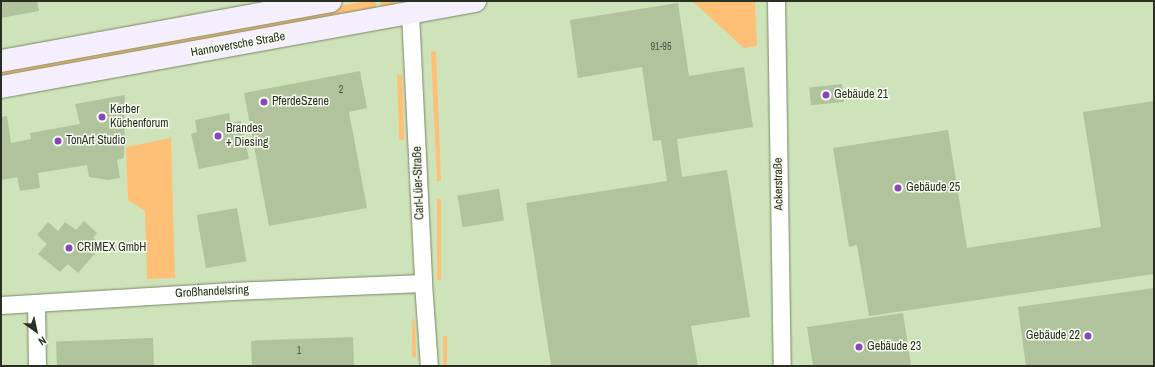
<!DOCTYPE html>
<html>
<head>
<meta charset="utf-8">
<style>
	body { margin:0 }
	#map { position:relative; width:1155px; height:367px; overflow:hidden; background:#cfe3bb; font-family:"Archivo Narrow",sans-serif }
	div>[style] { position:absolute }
	.green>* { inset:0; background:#febf76; transform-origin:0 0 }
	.building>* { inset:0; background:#b0c39c; transform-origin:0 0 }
	.roads { filter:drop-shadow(0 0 1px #778864) drop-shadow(0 0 1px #778864) }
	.street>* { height:17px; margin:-8.5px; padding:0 8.5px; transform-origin:8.5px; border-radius:8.5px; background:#fff }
	.secondary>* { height:22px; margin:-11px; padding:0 11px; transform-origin:11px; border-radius:11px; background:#f5eefc }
	.dots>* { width:11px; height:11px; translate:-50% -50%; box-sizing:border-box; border:2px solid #f8fef2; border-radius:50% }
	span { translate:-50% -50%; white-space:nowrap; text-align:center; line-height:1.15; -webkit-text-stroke:3px #f8fef2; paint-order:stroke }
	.number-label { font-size:10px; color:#4b5540 }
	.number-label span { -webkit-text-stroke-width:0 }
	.street-label { font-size:12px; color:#293021 }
	.poi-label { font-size:12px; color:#293021 }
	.left { translate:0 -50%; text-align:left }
	.right { translate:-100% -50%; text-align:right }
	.frame { position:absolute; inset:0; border:2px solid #293021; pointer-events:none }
	.north { position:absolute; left:16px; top:311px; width:40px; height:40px; -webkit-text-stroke:3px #f8fef2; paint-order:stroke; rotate:147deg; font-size:11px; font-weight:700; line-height:16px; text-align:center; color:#293021 }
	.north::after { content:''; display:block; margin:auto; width:14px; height:18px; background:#293021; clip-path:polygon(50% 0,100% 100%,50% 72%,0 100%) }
</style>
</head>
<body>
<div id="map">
	<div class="green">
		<div style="clip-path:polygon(367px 1px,375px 1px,377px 12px,1px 80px,1px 67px)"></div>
		<div style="clip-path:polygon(380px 1px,392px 1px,400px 6px,382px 11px)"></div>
		<div style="clip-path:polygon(692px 1px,755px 1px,757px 46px,744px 48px)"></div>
		<div style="clip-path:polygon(436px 51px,441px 181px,437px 181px,431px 52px)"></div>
		<div style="left:402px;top:75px;width:65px;height:5px;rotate:88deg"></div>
		<div style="clip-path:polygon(171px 138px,175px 278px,147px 279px,145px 211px,128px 200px,126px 147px)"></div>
		<div style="left:437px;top:199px;width:4px;height:81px"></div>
		<div style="clip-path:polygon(412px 316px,415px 324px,416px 357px,412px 358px)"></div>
		<div style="left:443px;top:336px;width:4px;height:30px"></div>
	</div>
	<div class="building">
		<div style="clip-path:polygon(1px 1px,37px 1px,39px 11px,1px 18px)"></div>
		<div style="clip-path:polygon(678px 3px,689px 76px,744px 67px,753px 127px,677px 139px,682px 177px,727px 170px,750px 317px,691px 326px,698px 366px,551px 366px,526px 203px,667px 181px,661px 140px,653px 141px,642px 67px,578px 78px,570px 20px)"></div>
		<div style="clip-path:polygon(360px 71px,367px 108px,349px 112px,367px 208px,269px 226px,244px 93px)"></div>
		<div style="left:842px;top:84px;width:18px;height:33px;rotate:84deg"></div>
		<div style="clip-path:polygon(125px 95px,124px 158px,117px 160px,120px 178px,108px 180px,89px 177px,87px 165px,38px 173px,40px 188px,20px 191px,17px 177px,1px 180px,1px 117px,7px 116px,11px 143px,31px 139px,30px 133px,80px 124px,75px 104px)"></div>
		<div style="clip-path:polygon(1154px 101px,1154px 274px,869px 316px,857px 245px,849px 247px,833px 148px,948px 130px,967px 248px,1101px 227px,1083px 112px)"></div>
		<div style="clip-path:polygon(229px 113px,231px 123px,241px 121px,249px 159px,199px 169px,191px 134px,197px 132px,195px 120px)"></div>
		<div style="left:499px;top:189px;width:32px;height:42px;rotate:81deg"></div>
		<div style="left:237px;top:208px;width:54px;height:41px;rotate:80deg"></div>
		<div style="clip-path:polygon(84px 221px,97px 233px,93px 238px,97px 241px,93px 246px,98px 250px,78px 273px,68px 264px,60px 272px,38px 254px,47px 244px,37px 235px,48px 222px,58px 231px,65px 222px,76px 230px)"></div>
		<div style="clip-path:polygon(1154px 288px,1154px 366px,1026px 366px,1018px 307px)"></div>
		<div style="clip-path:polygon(903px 313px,911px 366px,813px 366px,807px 327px)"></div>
		<div style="left:353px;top:337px;width:29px;height:102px;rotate:88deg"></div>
		<div style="left:153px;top:338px;width:28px;height:97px;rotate:88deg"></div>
	</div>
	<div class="roads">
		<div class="street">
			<div style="left:776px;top:1px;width:365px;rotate:89.1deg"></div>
			<div style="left:416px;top:3px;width:12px;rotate:121deg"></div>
			<div style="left:410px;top:13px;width:270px;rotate:87.2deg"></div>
			<div style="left:423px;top:283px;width:83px;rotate:85.9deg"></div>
			<div style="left:36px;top:303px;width:63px;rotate:89.1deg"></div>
			<div style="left:1px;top:305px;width:231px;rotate:-3.5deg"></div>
			<div style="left:232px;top:291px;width:191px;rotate:-2.4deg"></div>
		</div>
		<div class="secondary">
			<div style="left:1px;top:61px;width:335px;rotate:-10.3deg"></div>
			<div style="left:1px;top:87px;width:482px;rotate:-10.3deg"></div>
		</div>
	</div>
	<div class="dots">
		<div style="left:826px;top:95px;background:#8a45b9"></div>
		<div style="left:264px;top:102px;background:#8a45b9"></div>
		<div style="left:102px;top:117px;background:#8a45b9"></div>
		<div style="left:218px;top:136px;background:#8a45b9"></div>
		<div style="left:58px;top:141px;background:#8a45b9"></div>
		<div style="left:898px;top:188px;background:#8a45b9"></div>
		<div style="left:69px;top:248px;background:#8a45b9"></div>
		<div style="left:1088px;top:336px;background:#8a45b9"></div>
		<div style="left:859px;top:347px;background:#8a45b9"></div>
	</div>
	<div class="number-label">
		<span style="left:661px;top:47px">91-95</span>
		<span style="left:341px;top:90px">2</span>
		<span style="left:299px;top:351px">1</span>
	</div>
	<div class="street-label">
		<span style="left:238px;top:45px;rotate:-10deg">Hannoversche Straße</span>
		<span style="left:419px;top:183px;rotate:-92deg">Carl-Lüer-Straße</span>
		<span style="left:779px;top:184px;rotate:-91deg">Ackerstraße</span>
		<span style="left:212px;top:292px;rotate:-3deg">Großhandelsring</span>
	</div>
	<div class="poi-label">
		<span class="left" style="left:834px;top:95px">Gebäude 21</span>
		<span class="left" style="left:272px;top:102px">PferdeSzene</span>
		<span class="left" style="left:110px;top:117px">Kerber<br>Küchenforum</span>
		<span class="left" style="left:226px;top:136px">Brandes<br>+ Diesing</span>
		<span class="left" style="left:66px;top:141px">TonArt Studio</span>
		<span class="left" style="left:906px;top:188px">Gebäude 25</span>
		<span class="left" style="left:77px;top:248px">CRIMEX GmbH</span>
		<span class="right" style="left:1080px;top:336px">Gebäude 22</span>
		<span class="left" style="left:867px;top:347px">Gebäude 23</span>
	</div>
	<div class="frame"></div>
	<div class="north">N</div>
</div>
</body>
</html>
